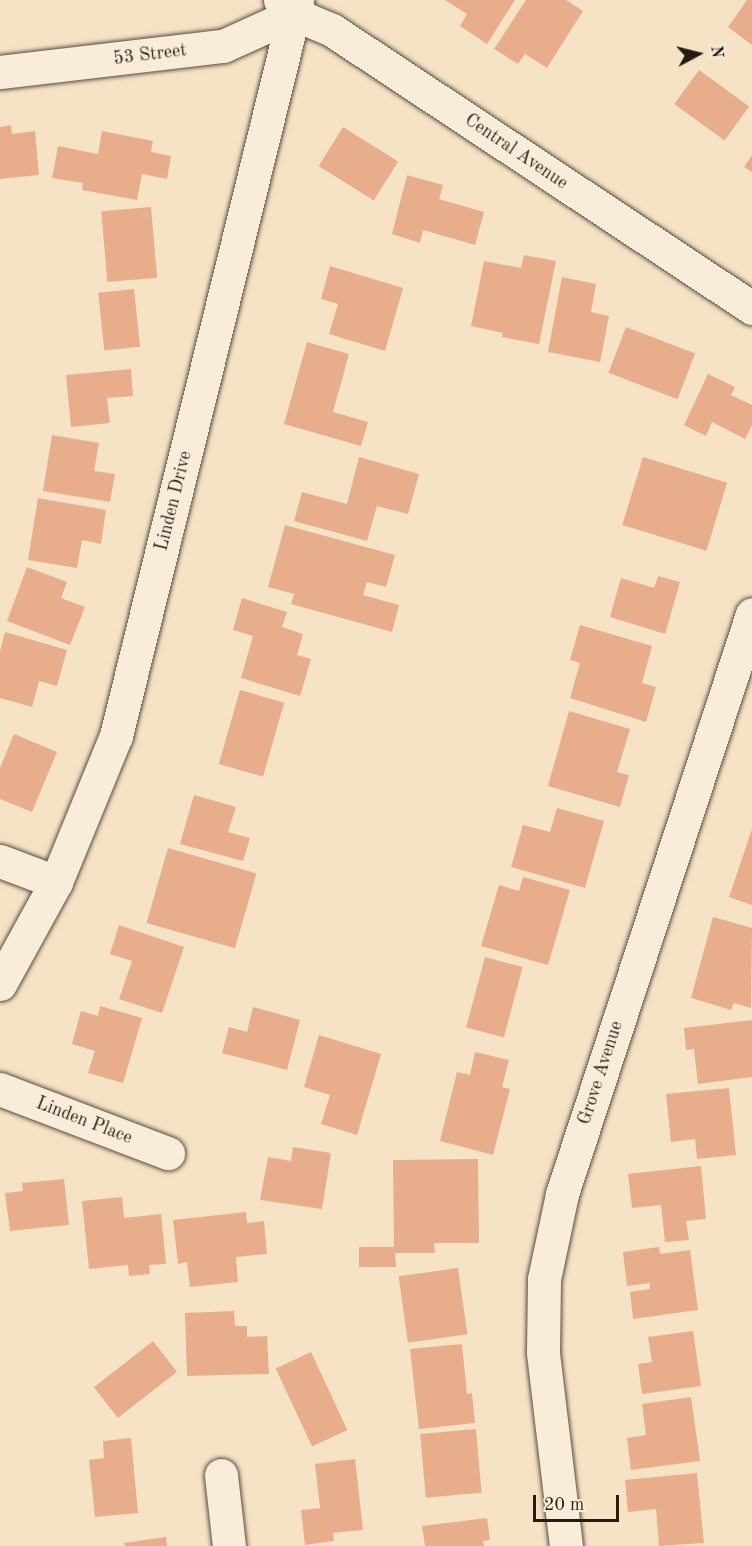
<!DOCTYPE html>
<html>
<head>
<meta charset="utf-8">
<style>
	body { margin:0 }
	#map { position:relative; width:752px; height:1546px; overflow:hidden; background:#f6e3c6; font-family:"Old Standard TT",serif }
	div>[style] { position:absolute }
	.building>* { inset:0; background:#e8ae8c; transform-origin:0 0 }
	.roads { filter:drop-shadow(0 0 2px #594d3e) drop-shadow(0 0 2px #594d3e) }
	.minor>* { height:33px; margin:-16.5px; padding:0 16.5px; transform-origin:16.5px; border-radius:16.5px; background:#f9edda }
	span { translate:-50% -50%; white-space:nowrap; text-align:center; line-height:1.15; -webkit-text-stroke:4.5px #f9edda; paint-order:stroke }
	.street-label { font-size:18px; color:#251b11 }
	.north { position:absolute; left:668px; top:24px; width:60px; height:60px; -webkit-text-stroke:4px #f9edda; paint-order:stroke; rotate:83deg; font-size:16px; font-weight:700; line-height:24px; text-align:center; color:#251b11 }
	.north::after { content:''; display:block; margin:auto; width:21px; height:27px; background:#251b11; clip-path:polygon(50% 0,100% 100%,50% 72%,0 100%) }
	.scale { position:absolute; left:533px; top:1495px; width:86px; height:27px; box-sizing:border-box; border:3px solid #251b11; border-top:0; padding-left:8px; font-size:18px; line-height:21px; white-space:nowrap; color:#251b11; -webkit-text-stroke:4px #f9edda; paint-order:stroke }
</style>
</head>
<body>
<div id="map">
	<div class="building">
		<div style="clip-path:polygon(445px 0,515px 0,487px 44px,460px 26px,467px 14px)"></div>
		<div style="clip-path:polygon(526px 0,566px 0,583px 11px,547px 68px,525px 54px,518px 64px,494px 49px)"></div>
		<div style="clip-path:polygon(747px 0,752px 0,752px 45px,728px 27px)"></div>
		<div style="left:699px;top:70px;width:62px;height:42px;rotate:36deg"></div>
		<div style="clip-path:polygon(11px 125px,12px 134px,35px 131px,39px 175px,0 179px,0 127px)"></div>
		<div style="left:343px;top:127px;width:65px;height:46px;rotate:32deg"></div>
		<div style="clip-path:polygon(102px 131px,153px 141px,151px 152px,171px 156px,167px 179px,142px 174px,137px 200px,82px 190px,83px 183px,52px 178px,58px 146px,98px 154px)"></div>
		<div style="clip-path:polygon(752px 155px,752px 172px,744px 167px)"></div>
		<div style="clip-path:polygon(407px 175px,443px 185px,439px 199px,484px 212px,475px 245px,423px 230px,420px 243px,392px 234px)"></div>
		<div style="left:151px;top:207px;width:71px;height:50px;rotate:85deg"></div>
		<div style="clip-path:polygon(524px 255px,556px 261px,539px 344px,502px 337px,503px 333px,471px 326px,484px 261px,521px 268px)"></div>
		<div style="clip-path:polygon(330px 266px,403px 288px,385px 351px,329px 334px,338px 304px,321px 299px)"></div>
		<div style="clip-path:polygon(562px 277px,596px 284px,591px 312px,609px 316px,600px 362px,548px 352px)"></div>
		<div style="left:134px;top:289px;width:58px;height:36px;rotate:84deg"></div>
		<div style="left:626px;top:327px;width:74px;height:49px;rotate:21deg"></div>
		<div style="clip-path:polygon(307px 342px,349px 354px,333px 412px,368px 422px,361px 446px,284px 424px)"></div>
		<div style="clip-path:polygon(131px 369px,133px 396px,107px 398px,110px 423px,71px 427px,66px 375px)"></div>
		<div style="clip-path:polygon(708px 374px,735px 387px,731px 395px,752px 405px,752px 425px,745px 439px,712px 422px,706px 436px,684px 425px)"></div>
		<div style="clip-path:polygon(52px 435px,99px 443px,94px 471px,115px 474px,110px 502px,43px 491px)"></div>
		<div style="clip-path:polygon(359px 457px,419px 474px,408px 514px,377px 506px,367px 541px,294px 521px,302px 492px,347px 504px)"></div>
		<div style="left:643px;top:457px;width:88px;height:71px;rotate:17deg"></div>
		<div style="clip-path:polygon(38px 498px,106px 510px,101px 544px,82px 540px,77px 568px,28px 560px)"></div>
		<div style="clip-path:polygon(285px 525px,395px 555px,386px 587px,367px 582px,363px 595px,399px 605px,392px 632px,291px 604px,294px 594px,268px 587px)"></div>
		<div style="clip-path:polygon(27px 567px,67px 582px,61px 598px,85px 607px,70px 645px,7px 621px)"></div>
		<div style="clip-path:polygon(658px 576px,680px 582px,665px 634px,610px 617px,621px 578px,654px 588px)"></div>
		<div style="clip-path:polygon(242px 598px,287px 612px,282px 627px,303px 634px,297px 655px,311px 659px,300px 696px,241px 678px,253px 636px,233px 630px)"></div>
		<div style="clip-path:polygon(580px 625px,652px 646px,642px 683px,656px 687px,646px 722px,570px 698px,580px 663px,570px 660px)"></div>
		<div style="clip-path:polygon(5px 632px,67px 650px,57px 686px,39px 681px,32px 707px,0 698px,0 651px)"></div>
		<div style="left:240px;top:690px;width:46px;height:77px;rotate:16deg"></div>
		<div style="clip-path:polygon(569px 711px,630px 729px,617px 772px,629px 775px,620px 807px,548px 786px)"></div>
		<div style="clip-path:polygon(14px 734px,57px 752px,32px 812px,0 799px,0 768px)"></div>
		<div style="clip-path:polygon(194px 795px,236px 807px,228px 832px,250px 838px,243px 861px,180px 844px)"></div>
		<div style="clip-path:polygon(557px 808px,604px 821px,585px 888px,511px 867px,523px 825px,550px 832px)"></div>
		<div style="clip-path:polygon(752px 829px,752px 905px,729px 897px)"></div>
		<div style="left:168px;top:848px;width:92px;height:78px;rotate:16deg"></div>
		<div style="clip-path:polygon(523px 877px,570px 890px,548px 965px,481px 946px,499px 885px,519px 891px)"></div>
		<div style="clip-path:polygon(713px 917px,752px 928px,751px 1008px,734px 1003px,731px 1010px,691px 998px)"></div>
		<div style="clip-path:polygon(119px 925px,184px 947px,162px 1013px,119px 999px,132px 961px,110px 954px)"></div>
		<div style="left:485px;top:957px;width:39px;height:73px;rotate:15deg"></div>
		<div style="clip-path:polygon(100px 1006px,142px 1018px,123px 1083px,88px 1073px,95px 1051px,72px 1044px,81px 1011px,98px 1016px)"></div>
		<div style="clip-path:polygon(253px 1007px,300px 1020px,287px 1070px,222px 1053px,229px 1027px,247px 1032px)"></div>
		<div style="clip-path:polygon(752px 1020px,752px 1077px,698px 1084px,694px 1049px,686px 1050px,684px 1028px)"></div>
		<div style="clip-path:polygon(319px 1035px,381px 1054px,357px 1135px,321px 1124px,330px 1095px,304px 1087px)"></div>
		<div style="clip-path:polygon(475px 1052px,509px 1060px,502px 1087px,510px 1089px,493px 1155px,440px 1141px,457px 1072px,470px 1075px)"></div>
		<div style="clip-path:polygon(729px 1088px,736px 1155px,697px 1159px,695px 1139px,671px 1142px,666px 1094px)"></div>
		<div style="clip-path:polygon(293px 1147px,331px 1153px,322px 1209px,260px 1200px,268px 1157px,291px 1161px)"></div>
		<div style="clip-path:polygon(478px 1159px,479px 1243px,434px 1243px,435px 1253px,395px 1253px,396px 1267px,359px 1267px,359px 1247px,394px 1247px,393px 1160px)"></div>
		<div style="clip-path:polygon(701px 1166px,706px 1219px,686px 1221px,689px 1240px,665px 1242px,661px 1205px,632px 1208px,628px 1174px)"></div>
		<div style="clip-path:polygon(64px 1179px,69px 1225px,10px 1231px,5px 1193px,23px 1191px,22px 1183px)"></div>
		<div style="clip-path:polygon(122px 1197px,124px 1218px,161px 1214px,166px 1264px,149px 1265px,150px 1274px,129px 1276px,128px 1265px,89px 1269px,82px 1201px)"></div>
		<div style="clip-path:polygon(246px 1212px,247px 1223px,264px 1221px,267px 1254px,236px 1257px,238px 1282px,190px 1287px,187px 1262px,178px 1264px,173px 1220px)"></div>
		<div style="clip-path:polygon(659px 1247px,660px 1254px,690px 1250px,698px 1310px,633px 1319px,630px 1292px,650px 1289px,650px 1283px,627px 1286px,623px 1252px)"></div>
		<div style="left:458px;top:1268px;width:67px;height:60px;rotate:82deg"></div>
		<div style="clip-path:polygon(234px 1311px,235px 1326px,247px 1326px,247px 1337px,267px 1336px,269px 1374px,187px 1376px,185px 1313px)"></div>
		<div style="clip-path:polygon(693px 1331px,701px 1386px,642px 1394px,638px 1364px,652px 1362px,648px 1337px)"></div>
		<div style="left:153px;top:1341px;width:39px;height:75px;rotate:52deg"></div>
		<div style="clip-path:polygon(462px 1344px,467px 1394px,472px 1393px,475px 1423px,419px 1429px,410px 1349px)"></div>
		<div style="left:311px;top:1352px;width:86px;height:39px;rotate:65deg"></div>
		<div style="clip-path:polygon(691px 1397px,700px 1461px,631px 1470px,627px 1438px,646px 1435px,642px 1404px)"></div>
		<div style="left:476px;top:1429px;width:64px;height:56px;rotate:85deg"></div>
		<div style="clip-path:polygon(131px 1438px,138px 1513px,95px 1517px,89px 1460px,104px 1458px,103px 1441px)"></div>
		<div style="clip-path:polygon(355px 1459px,363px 1530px,333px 1533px,334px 1541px,305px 1545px,301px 1510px,320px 1508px,315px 1464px)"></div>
		<div style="clip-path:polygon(697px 1473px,704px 1543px,659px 1546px,656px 1509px,628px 1512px,625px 1480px)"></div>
		<div style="clip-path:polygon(487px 1518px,490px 1540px,483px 1541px,484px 1546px,425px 1546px,422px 1526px)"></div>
		<div style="clip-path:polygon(166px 1537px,167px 1546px,125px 1546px,124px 1543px)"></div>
	</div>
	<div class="roads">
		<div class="minor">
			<div style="left:280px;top:0;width:20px;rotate:45deg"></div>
			<div style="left:294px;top:14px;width:41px;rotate:22.8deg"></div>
			<div style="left:332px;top:30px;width:504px;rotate:33.5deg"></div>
			<div style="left:0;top:72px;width:225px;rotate:-6.7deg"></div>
			<div style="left:223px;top:46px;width:78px;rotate:-24.3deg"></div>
			<div style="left:0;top:861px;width:60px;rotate:20.6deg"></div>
			<div style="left:0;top:984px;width:116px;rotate:-61.2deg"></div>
			<div style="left:56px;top:882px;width:158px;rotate:-67.7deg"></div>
			<div style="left:116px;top:736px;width:758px;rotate:-76.18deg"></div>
			<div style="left:0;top:1089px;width:180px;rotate:20.9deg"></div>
			<div style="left:221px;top:1475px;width:71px;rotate:83.6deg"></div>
			<div style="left:566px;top:1546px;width:195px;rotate:-96.8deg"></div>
			<div style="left:543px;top:1352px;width:73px;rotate:-89.2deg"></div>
			<div style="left:544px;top:1279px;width:87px;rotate:-78deg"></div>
			<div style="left:562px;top:1194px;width:610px;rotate:-71.86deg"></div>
		</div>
	</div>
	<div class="street-label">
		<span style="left:150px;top:55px;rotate:-7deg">53 Street</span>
		<span style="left:516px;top:152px;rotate:34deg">Central Avenue</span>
		<span style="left:174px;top:501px;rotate:-76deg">Linden Drive</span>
		<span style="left:601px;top:1073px;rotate:-72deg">Grove Avenue</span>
		<span style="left:84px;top:1121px;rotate:21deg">Linden Place</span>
	</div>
	<div class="north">N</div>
	<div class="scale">20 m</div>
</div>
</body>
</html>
